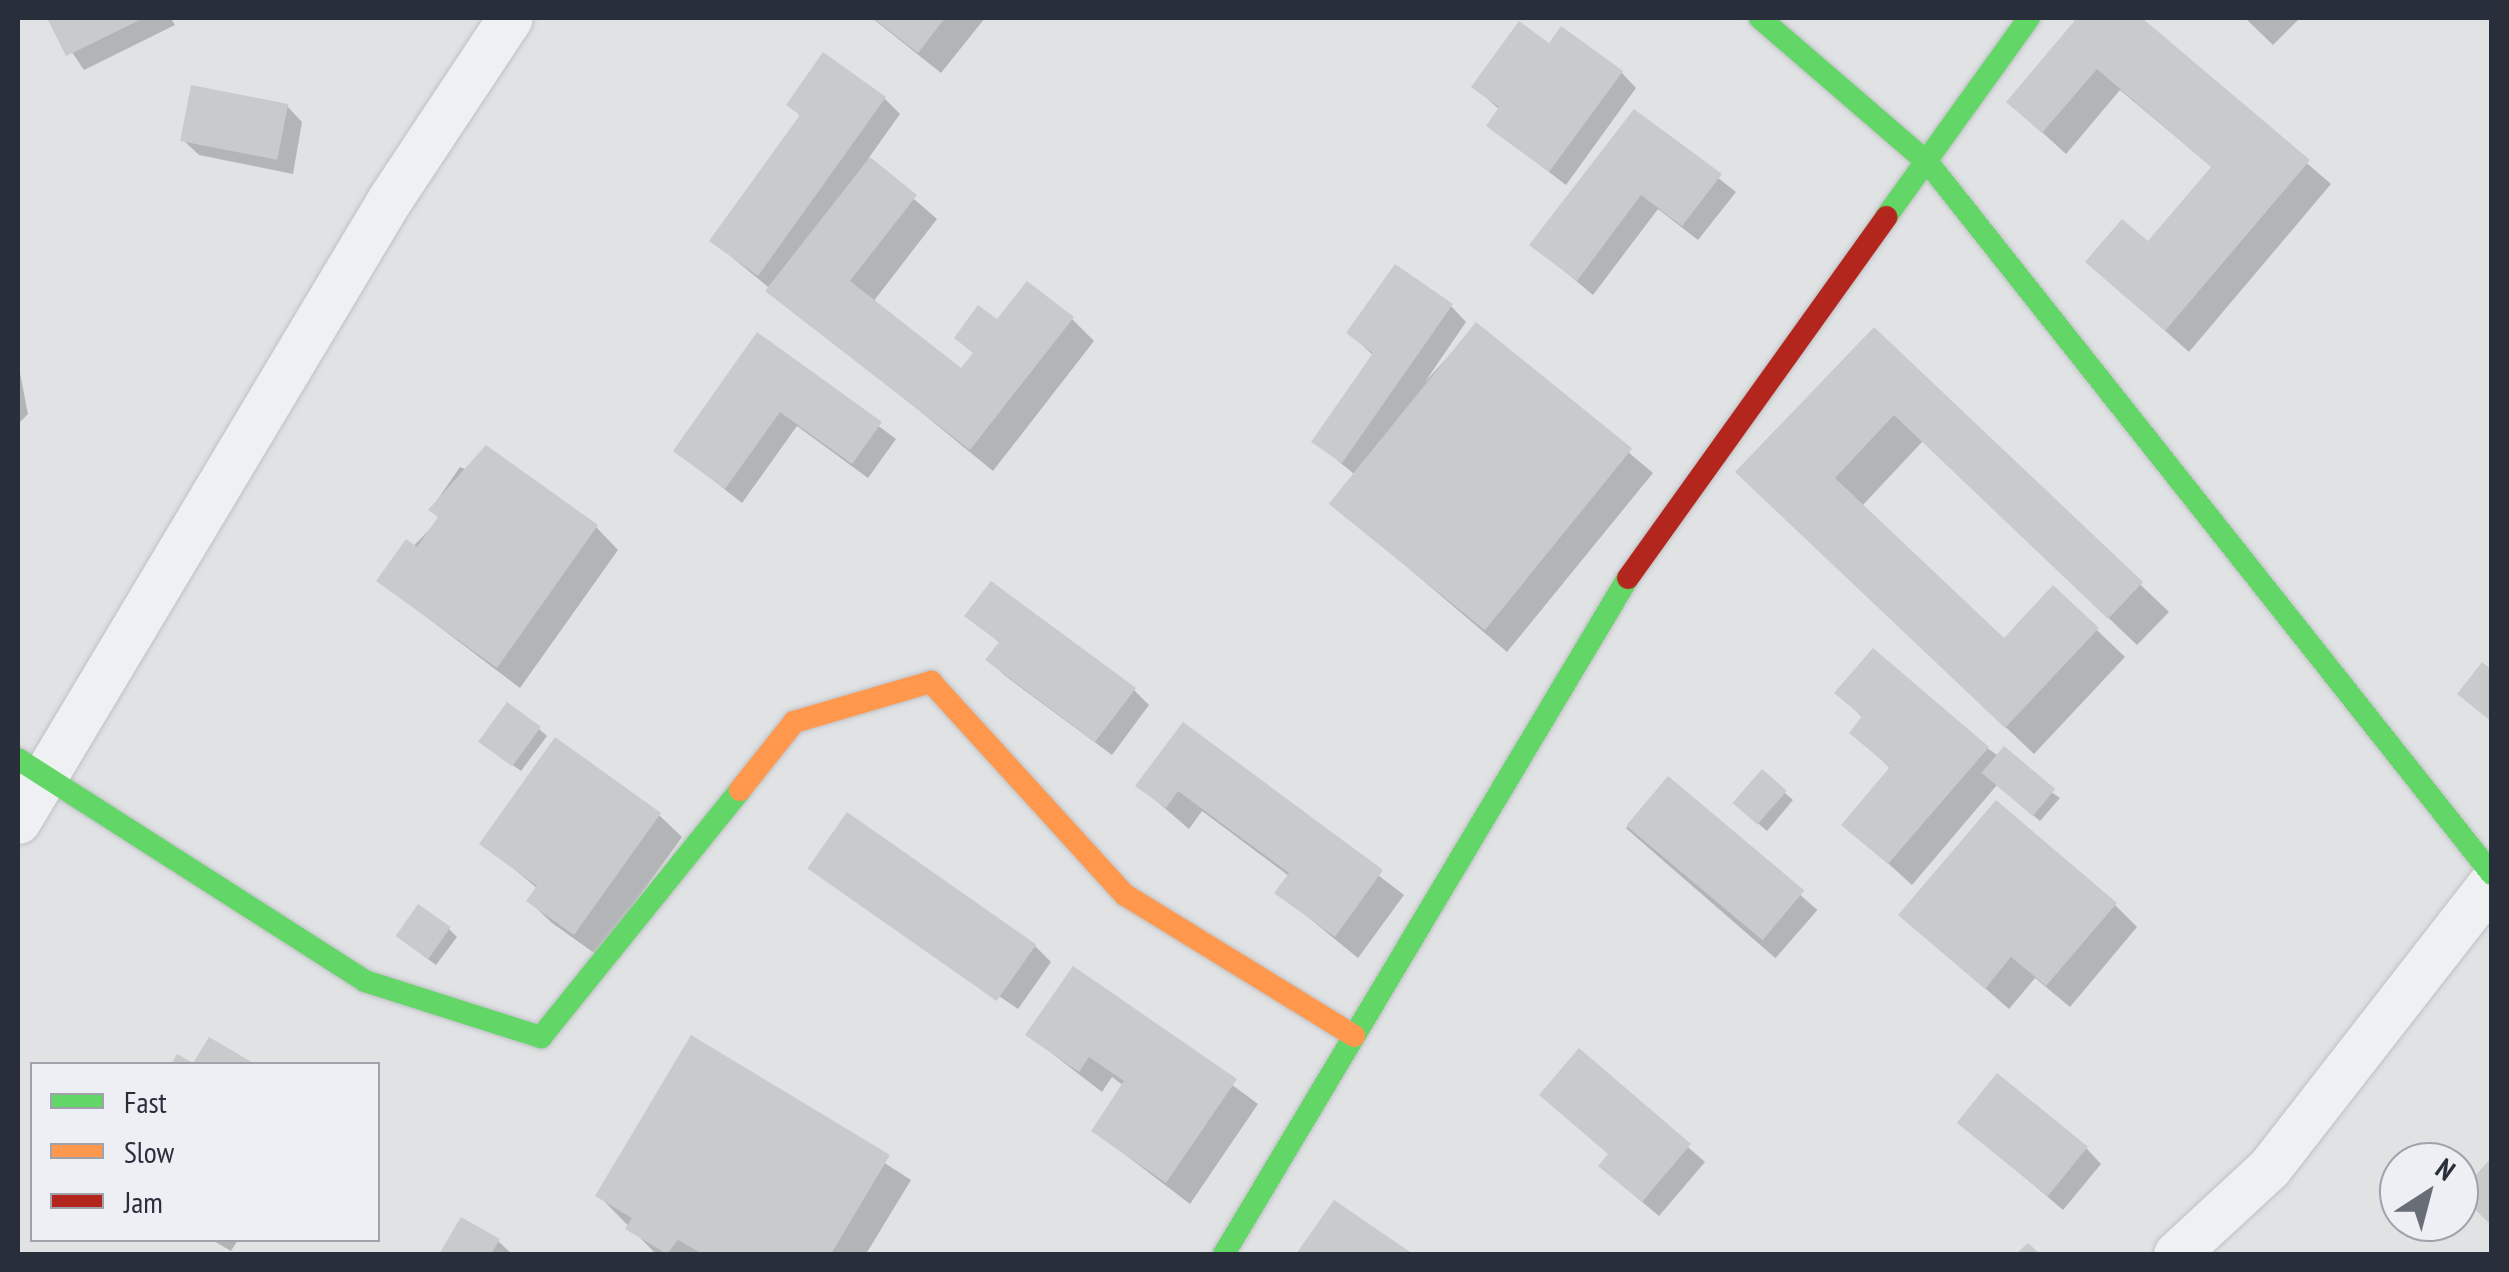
<!DOCTYPE html>
<html>
<head>
<meta charset="utf-8">
<style>
	body { margin:0 }
	#map { position:relative; width:2509px; height:1272px; overflow:hidden; background:#e0e2e4; font-family:"PT Sans Narrow",sans-serif }
	div>[style] { position:absolute }
	.shadow>* { inset:0; background:#0003; transform-origin:0 0 }
	.building>* { inset:0; background:#c8cacc; transform-origin:0 0 }
	.roads { filter:drop-shadow(0 0 2px #bec0c2) drop-shadow(0 0 2px #bec0c2) }
	.street>* { height:45px; margin:-22.5px; padding:0 22.5px; transform-origin:22.5px; border-radius:22.5px; background:#eff0f1 }
	.fast>* { height:22px; margin:-11px; padding:0 11px; transform-origin:11px; border-radius:11px; background:#63d668 }
	.slow>* { height:22px; margin:-11px; padding:0 11px; transform-origin:11px; border-radius:11px; background:#ff974d }
	.jam>* { height:22px; margin:-11px; padding:0 11px; transform-origin:11px; border-radius:11px; background:#b3261e }
	span { translate:-50% -50%; white-space:nowrap; text-align:center; line-height:1.15; -webkit-text-stroke:9px #edeff4; paint-order:stroke }
	.frame { position:absolute; inset:0; border:20px solid #292e3b; pointer-events:none }
	.legend { position:absolute; left:30px; top:1062px; width:350px; height:180px; box-sizing:border-box; background:#edeff4; border:2px solid #9fa2aa; margin:0; padding:12px 18px; list-style:none; font-size:30px; color:#292e3b }
	.legend li { display:flex; align-items:center; gap:20px; height:50px }
	.legend b { width:50px; border:2px solid #9fa2aa }
	.north { position:absolute; left:2379px; top:1142px; width:100px; height:100px; box-sizing:border-box; background:#edeff4; border:2px solid #9fa2aa; border-radius:50%; rotate:36deg; font-size:28px; font-weight:700; line-height:40px; text-align:center; color:#292e3b }
	.north::after { content:''; display:block; margin:auto; width:35px; height:45px; background:#696d76; clip-path:polygon(50% 0,100% 100%,50% 72%,0 100%) }
</style>
</head>
<body>
<div id="map">
	<div class="shadow">
		<div style="clip-path:polygon(49px 18px,171px 18px,175px 25px,84px 70px)"></div>
		<div style="clip-path:polygon(872px 18px,985px 18px,941px 73px)"></div>
		<div style="clip-path:polygon(2080px 18px,2138px 18px,2331px 184px,2189px 352px,2088px 262px,2148px 245px,2213px 168px,2120px 90px,2066px 154px,2009px 102px)"></div>
		<div style="clip-path:polygon(2245px 18px,2300px 18px,2273px 45px)"></div>
		<div style="clip-path:polygon(1549px 46px,1621px 72px,1636px 88px,1566px 185px,1489px 126px,1500px 110px,1474px 87px)"></div>
		<div style="clip-path:polygon(884px 98px,900px 114px,868px 159px,937px 219px,873px 302px,961px 371px,975px 355px,957px 338px,1072px 319px,1094px 341px,993px 471px,712px 241px,801px 117px,789px 104px)"></div>
		<div style="clip-path:polygon(287px 106px,302px 122px,293px 174px,199px 155px,183px 140px)"></div>
		<div style="clip-path:polygon(1635px 112px,1736px 192px,1698px 240px,1658px 209px,1593px 295px,1533px 245px)"></div>
		<div style="clip-path:polygon(1451px 306px,1466px 322px,1425px 382px,1477px 325px,1653px 473px,1507px 652px,1331px 502px,1354px 474px,1314px 441px,1374px 356px,1349px 333px)"></div>
		<div style="clip-path:polygon(1874px 330px,2169px 612px,2137px 645px,1923px 441px,1861px 507px,2004px 641px,2054px 589px,2125px 657px,2034px 754px,1767px 500px)"></div>
		<div style="clip-path:polygon(757px 335px,896px 439px,868px 478px,797px 426px,742px 503px,676px 451px)"></div>
		<div style="clip-path:polygon(18px 363px,28px 414px,18px 424px)"></div>
		<div style="clip-path:polygon(460px 467px,596px 527px,618px 550px,520px 688px,379px 581px,440px 519px,431px 509px)"></div>
		<div style="clip-path:polygon(968px 616px,1134px 690px,1149px 705px,1112px 755px,1004px 675px,989px 659px,1001px 644px)"></div>
		<div style="clip-path:polygon(1838px 693px,1987px 748px,2060px 798px,2040px 821px,1997px 785px,1912px 885px,1845px 824px,1891px 769px,1852px 732px,1863px 718px)"></div>
		<div style="clip-path:polygon(1183px 726px,1404px 895px,1358px 958px,1277px 892px,1289px 876px,1202px 811px,1189px 829px,1139px 786px)"></div>
		<div style="clip-path:polygon(539px 729px,547px 736px,521px 771px,489px 748px)"></div>
		<div style="clip-path:polygon(1762px 773px,1793px 800px,1767px 831px,1743px 810px)"></div>
		<div style="left:1668px;top:780px;width:198px;height:64px;rotate:41deg"></div>
		<div style="clip-path:polygon(659px 815px,682px 837px,597px 955px,552px 923px,529px 901px,538px 889px,483px 843px)"></div>
		<div style="clip-path:polygon(812px 869px,1035px 946px,1051px 962px,1018px 1009px)"></div>
		<div style="clip-path:polygon(2115px 905px,2137px 927px,2070px 1007px,2035px 978px,2009px 1009px,1901px 915px)"></div>
		<div style="clip-path:polygon(449px 929px,457px 937px,436px 965px,406px 943px)"></div>
		<div style="clip-path:polygon(1074px 969px,1258px 1104px,1190px 1204px,1094px 1131px,1124px 1086px,1112px 1077px,1102px 1092px,1028px 1035px)"></div>
		<div style="clip-path:polygon(692px 1039px,911px 1180px,866px 1254px,656px 1254px,598px 1195px)"></div>
		<div style="clip-path:polygon(1579px 1052px,1705px 1162px,1659px 1216px,1617px 1181px)"></div>
		<div style="clip-path:polygon(1960px 1122px,2086px 1148px,2101px 1164px,2063px 1210px)"></div>
		<div style="clip-path:polygon(1334px 1203px,1408px 1254px,1299px 1254px)"></div>
		<div style="clip-path:polygon(462px 1221px,498px 1241px,512px 1254px,442px 1254px)"></div>
		<div style="clip-path:polygon(212px 1240px,238px 1240px,231px 1251px)"></div>
	</div>
	<div class="building">
		<div style="clip-path:polygon(47px 18px,144px 18px,66px 56px)"></div>
		<div style="clip-path:polygon(873px 18px,945px 18px,918px 53px)"></div>
		<div style="clip-path:polygon(2077px 18px,2142px 18px,2310px 160px,2165px 331px,2085px 262px,2122px 219px,2148px 241px,2211px 167px,2097px 69px,2042px 133px,2006px 102px)"></div>
		<div style="clip-path:polygon(1519px 21px,1549px 43px,1561px 26px,1623px 71px,1549px 172px,1486px 126px,1499px 107px,1471px 87px)"></div>
		<div style="clip-path:polygon(823px 52px,886px 97px,758px 276px,709px 241px,800px 115px,786px 105px)"></div>
		<div style="left:191px;top:85px;width:99px;height:57px;rotate:11deg"></div>
		<div style="clip-path:polygon(1634px 109px,1722px 174px,1682px 226px,1641px 195px,1577px 281px,1529px 245px)"></div>
		<div style="clip-path:polygon(870px 157px,917px 195px,850px 281px,961px 368px,973px 353px,954px 338px,978px 305px,997px 319px,1027px 281px,1074px 317px,970px 450px,765px 291px)"></div>
		<div style="clip-path:polygon(1395px 264px,1453px 304px,1342px 463px,1311px 442px,1373px 353px,1346px 333px)"></div>
		<div style="left:1476px;top:322px;width:201px;height:234px;rotate:39deg"></div>
		<div style="clip-path:polygon(1874px 327px,2143px 582px,2108px 619px,1894px 415px,1835px 478px,2004px 638px,2053px 585px,2099px 628px,2005px 728px,1735px 472px)"></div>
		<div style="clip-path:polygon(757px 332px,882px 422px,852px 464px,780px 412px,725px 489px,673px 451px)"></div>
		<div style="clip-path:polygon(486px 445px,598px 525px,497px 668px,376px 581px,406px 539px,417px 547px,438px 517px,428px 510px)"></div>
		<div style="clip-path:polygon(991px 581px,1136px 688px,1095px 742px,985px 660px,999px 642px,964px 616px)"></div>
		<div style="clip-path:polygon(1873px 648px,1989px 747px,1888px 864px,1841px 825px,1890px 767px,1849px 733px,1862px 716px,1834px 693px)"></div>
		<div style="clip-path:polygon(2482px 662px,2492px 670px,2492px 722px,2457px 694px)"></div>
		<div style="left:507px;top:702px;width:42px;height:49px;rotate:36deg"></div>
		<div style="clip-path:polygon(1183px 722px,1383px 870px,1335px 937px,1274px 893px,1289px 873px,1178px 791px,1166px 808px,1135px 786px)"></div>
		<div style="clip-path:polygon(555px 737px,661px 813px,574px 935px,526px 901px,537px 886px,479px 844px)"></div>
		<div style="left:2004px;top:746px;width:67px;height:35px;rotate:40deg"></div>
		<div style="left:1762px;top:769px;width:33px;height:45px;rotate:41deg"></div>
		<div style="left:1668px;top:776px;width:178px;height:65px;rotate:40deg"></div>
		<div style="clip-path:polygon(1996px 800px,2117px 903px,2046px 986px,2011px 957px,1985px 989px,1898px 915px)"></div>
		<div style="left:847px;top:812px;width:231px;height:69px;rotate:35deg"></div>
		<div style="left:418px;top:904px;width:40px;height:39px;rotate:35deg"></div>
		<div style="clip-path:polygon(1073px 966px,1237px 1079px,1166px 1183px,1091px 1131px,1124px 1081px,1089px 1057px,1079px 1072px,1025px 1035px)"></div>
		<div style="clip-path:polygon(691px 1035px,890px 1155px,831px 1254px,703px 1254px,678px 1240px,667px 1254px,625px 1229px,632px 1218px,595px 1196px)"></div>
		<div style="clip-path:polygon(209px 1037px,255px 1064px,171px 1064px,177px 1054px,193px 1063px)"></div>
		<div style="clip-path:polygon(1579px 1048px,1691px 1144px,1642px 1202px,1598px 1166px,1608px 1154px,1539px 1095px)"></div>
		<div style="left:1997px;top:1073px;width:117px;height:64px;rotate:39deg"></div>
		<div style="clip-path:polygon(2492px 1157px,2492px 1226px,2459px 1194px)"></div>
		<div style="clip-path:polygon(1334px 1200px,1413px 1254px,1296px 1254px)"></div>
		<div style="clip-path:polygon(461px 1217px,500px 1239px,491px 1254px,439px 1254px)"></div>
		<div style="clip-path:polygon(2028px 1243px,2040px 1254px,2016px 1254px)"></div>
	</div>
	<div class="roads">
		<div class="street">
			<div style="left:18px;top:821px;width:725px;rotate:-59.12deg"></div>
			<div style="left:390px;top:199px;width:217px;rotate:-56.5deg"></div>
			<div style="left:2176px;top:1254px;width:127px;rotate:-42.8deg"></div>
			<div style="left:2269px;top:1168px;width:363px;rotate:-52.1deg"></div>
		</div>
		<div class="fast">
			<div style="left:1760px;top:18px;width:223px;rotate:40.8deg"></div>
			<div style="left:1929px;top:164px;width:906px;rotate:51.59deg"></div>
			<div style="left:1886px;top:217px;width:245px;rotate:-54.3deg"></div>
			<div style="left:18px;top:759px;width:412px;rotate:32.6deg"></div>
			<div style="left:365px;top:981px;width:185px;rotate:17.7deg"></div>
			<div style="left:541px;top:1037px;width:317px;rotate:-51.1deg"></div>
			<div style="left:1224px;top:1254px;width:788px;rotate:-59.14deg"></div>
		</div>
		<div class="slow">
			<div style="left:740px;top:790px;width:87px;rotate:-51.5deg"></div>
			<div style="left:794px;top:722px;width:143px;rotate:-16.3deg"></div>
			<div style="left:931px;top:682px;width:288px;rotate:47.7deg"></div>
			<div style="left:1125px;top:895px;width:269px;rotate:31.6deg"></div>
		</div>
		<div class="jam">
			<div style="left:1628px;top:578px;width:444px;rotate:-54.4deg"></div>
		</div>
	</div>
	<div class="frame"></div>
	<ul class="legend">
	<li><b style="height:12px;background:#63d668"></b>Fast</li>
	<li><b style="height:12px;background:#ff974d"></b>Slow</li>
	<li><b style="height:12px;background:#b3261e"></b>Jam</li>
	</ul>
	<div class="north">N</div>
</div>
</body>
</html>
